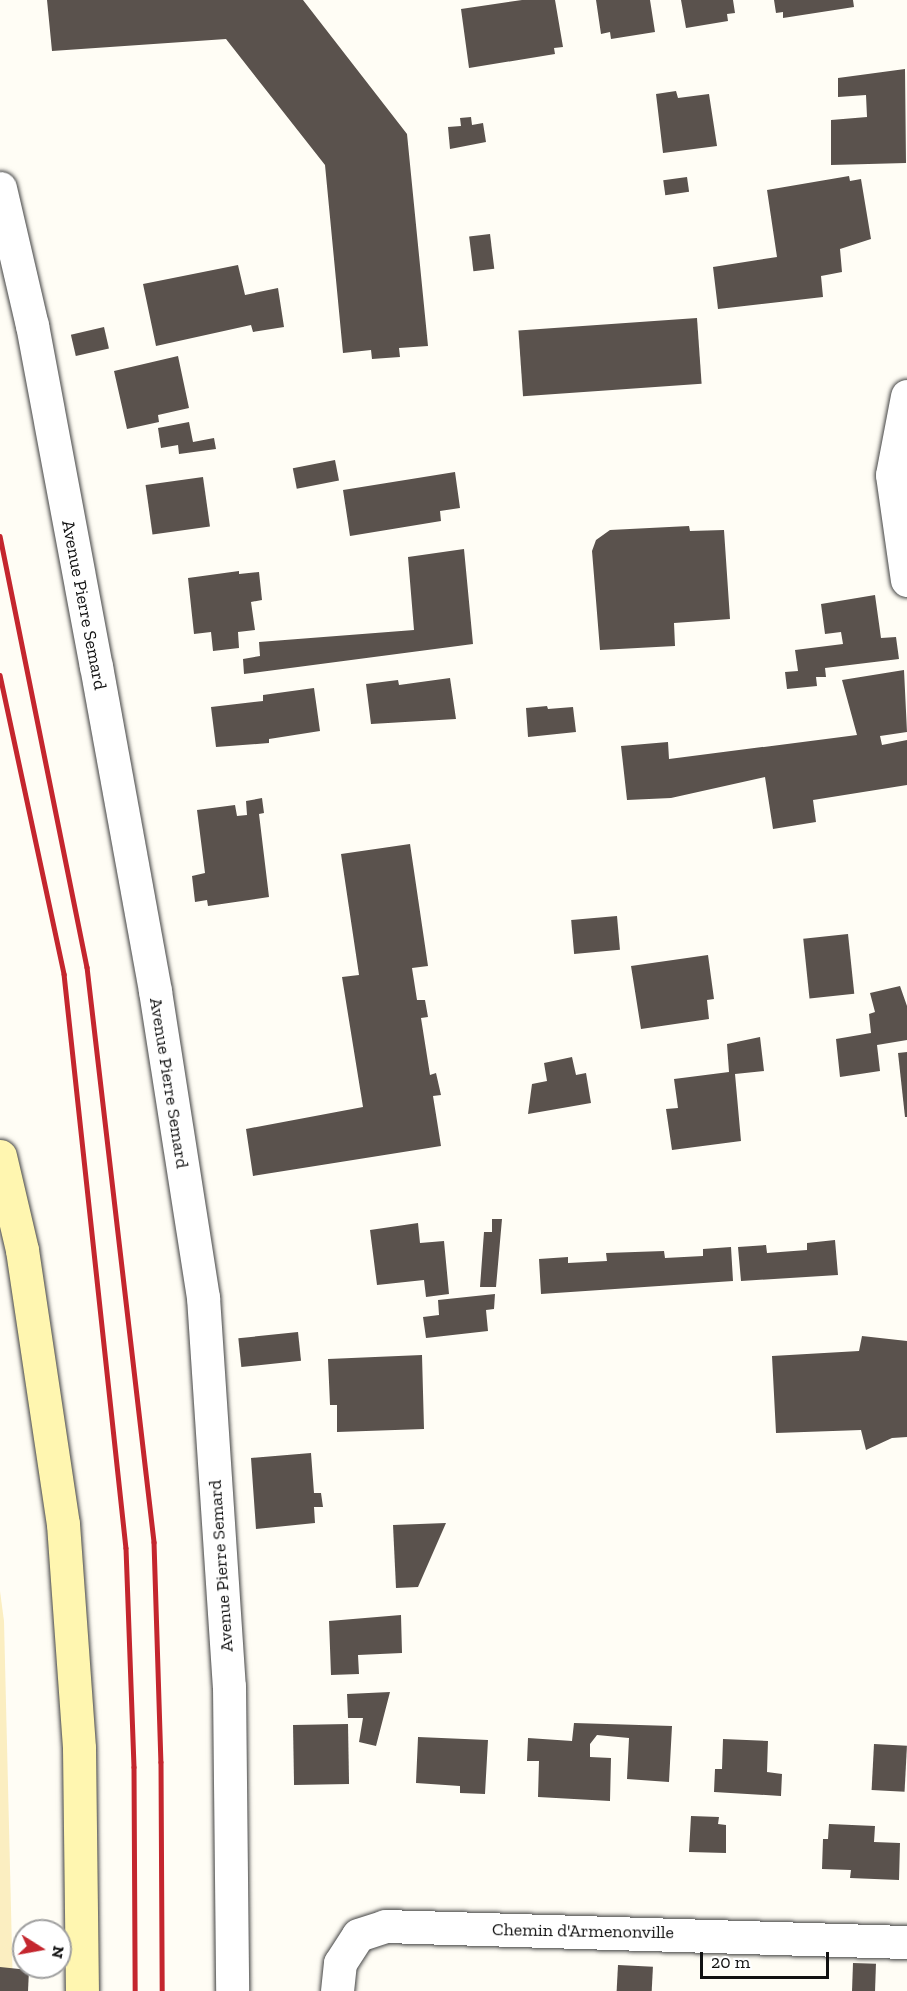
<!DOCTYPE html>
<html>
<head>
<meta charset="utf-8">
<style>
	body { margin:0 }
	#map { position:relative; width:907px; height:1991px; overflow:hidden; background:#fffdf5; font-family:"Zilla Slab",serif }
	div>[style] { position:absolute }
	.sand>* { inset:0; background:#fbeec1 }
	.building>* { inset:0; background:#5a524d; transform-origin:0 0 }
	.roads { filter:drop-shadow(0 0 2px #444) drop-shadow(0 0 2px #444) }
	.street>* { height:33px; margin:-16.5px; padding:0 16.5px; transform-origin:16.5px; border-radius:16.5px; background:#fff }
	.secondary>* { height:33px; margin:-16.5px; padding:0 16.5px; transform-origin:16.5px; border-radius:16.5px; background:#fff6b0 }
	.rail>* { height:4.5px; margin:-2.25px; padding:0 2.25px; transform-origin:2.25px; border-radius:2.25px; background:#c4262e }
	span { translate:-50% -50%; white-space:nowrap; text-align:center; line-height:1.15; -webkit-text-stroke:6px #fff; paint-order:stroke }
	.street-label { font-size:18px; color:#111 }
	.north { position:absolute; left:12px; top:1919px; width:60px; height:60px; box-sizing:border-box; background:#fff; border:2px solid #a0a0a0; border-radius:50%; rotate:101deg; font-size:16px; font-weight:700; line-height:24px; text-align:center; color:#111 }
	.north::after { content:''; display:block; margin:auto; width:21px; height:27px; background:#c4262e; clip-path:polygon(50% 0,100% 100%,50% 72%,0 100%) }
	.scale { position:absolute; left:700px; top:1952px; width:129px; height:27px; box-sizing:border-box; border:3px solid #111; border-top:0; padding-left:8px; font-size:18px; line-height:21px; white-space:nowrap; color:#111; -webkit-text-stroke:4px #fff; paint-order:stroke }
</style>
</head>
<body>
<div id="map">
	<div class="sand">
		<div style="clip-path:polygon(0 1591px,4px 1621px,13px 1991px,0 1991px)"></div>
	</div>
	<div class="building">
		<div style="clip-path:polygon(47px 0,303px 0,407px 134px,428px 346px,399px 348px,400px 357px,372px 359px,371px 350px,343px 353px,325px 165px,226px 39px,52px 51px)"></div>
		<div style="clip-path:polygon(522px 0,555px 0,563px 47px,554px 48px,555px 54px,469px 68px,461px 9px)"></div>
		<div style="clip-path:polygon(596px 0,650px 0,655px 32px,611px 39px,610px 32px,601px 34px)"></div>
		<div style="clip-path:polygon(681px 0,733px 0,735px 13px,727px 14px,728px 21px,686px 28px)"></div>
		<div style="clip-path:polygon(774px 0,853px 0,854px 7px,783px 18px,783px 12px,776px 13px)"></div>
		<div style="clip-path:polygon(905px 69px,906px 163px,831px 165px,831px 120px,867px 117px,866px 95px,838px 97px,838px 78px)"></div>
		<div style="clip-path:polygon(676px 91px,678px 98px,709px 94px,717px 146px,663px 153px,656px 94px)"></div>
		<div style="clip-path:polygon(471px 117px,472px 125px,483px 123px,486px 142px,450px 149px,448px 127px,461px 126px,460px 118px)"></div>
		<div style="clip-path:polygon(849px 176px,850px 181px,861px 179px,871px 239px,840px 249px,842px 272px,821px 276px,823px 297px,718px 309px,713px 267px,777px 257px,767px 190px)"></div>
		<div style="left:687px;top:177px;width:15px;height:24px;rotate:82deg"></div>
		<div style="left:490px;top:234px;width:35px;height:21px;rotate:83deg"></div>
		<div style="clip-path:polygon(238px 265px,245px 295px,278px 288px,284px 327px,253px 332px,251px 325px,156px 346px,143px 284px)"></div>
		<div style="left:697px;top:318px;width:66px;height:179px;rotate:86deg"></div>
		<div style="left:104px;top:327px;width:22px;height:34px;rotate:77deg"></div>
		<div style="clip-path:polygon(178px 356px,189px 408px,158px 415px,159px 422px,127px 429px,114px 371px)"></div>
		<div style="clip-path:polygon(189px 422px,193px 442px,214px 438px,216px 449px,179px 454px,178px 445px,161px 448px,158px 428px)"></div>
		<div style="left:335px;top:460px;width:21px;height:43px;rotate:79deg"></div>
		<div style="clip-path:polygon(455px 472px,460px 508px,440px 511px,441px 521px,350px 536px,343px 490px)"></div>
		<div style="left:203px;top:477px;width:50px;height:58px;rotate:82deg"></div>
		<div style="clip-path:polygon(689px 526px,690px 531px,724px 530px,730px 619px,674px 623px,675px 646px,600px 650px,592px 551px,596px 540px,610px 530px)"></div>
		<div style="clip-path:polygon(464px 549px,473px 644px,244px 674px,243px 659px,260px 656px,259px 642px,414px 630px,408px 557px)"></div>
		<div style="clip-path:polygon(239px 571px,239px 574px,259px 572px,262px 600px,251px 602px,255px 630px,238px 632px,239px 648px,213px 651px,211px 632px,194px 634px,188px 578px)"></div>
		<div style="clip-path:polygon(875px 595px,881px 638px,896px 637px,899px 659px,825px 668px,826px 677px,816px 677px,817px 686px,787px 689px,785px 672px,798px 671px,795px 650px,843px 644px,841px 632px,825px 634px,821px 604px)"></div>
		<div style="clip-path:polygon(904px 670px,907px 732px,880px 736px,882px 745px,907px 740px,907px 785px,813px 800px,816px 822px,773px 829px,765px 777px,671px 798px,627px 800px,621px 746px,668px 742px,669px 759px,857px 735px,842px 680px)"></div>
		<div style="clip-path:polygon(450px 678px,456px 719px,371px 724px,366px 684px,398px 680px,399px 685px)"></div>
		<div style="clip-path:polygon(314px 688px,320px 731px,269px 739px,269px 743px,216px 747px,211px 707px,263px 701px,263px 695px)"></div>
		<div style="clip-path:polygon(547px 706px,548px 709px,573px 707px,576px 732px,528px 737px,526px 708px)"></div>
		<div style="clip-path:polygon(262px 798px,264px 813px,259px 814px,269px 897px,208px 906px,207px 900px,195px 902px,192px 876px,205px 873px,197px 810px,235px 805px,237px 816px,247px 815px,246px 801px)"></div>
		<div style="clip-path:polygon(410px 844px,428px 966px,412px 968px,417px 1000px,425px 1000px,428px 1017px,421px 1018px,430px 1075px,436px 1073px,441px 1095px,433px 1096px,441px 1146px,253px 1176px,246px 1129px,363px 1107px,342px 977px,359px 975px,341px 854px)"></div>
		<div style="left:617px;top:916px;width:34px;height:46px;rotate:85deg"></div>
		<div style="left:848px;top:934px;width:60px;height:45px;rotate:84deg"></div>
		<div style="clip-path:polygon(708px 955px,714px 999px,707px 1000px,709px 1019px,641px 1029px,631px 966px)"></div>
		<div style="clip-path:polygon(900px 986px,907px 1006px,907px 1040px,877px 1045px,880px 1071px,840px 1077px,836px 1039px,871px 1033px,869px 1014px,875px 1012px,870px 993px)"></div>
		<div style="clip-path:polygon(760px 1037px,764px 1071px,735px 1074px,741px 1141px,672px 1150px,666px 1109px,678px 1108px,674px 1079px,729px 1072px,727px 1044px)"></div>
		<div style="clip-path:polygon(907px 1052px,907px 1117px,905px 1117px,898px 1053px)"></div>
		<div style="clip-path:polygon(572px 1057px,576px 1075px,586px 1073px,591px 1103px,528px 1114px,532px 1084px,547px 1081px,544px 1063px)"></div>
		<div style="clip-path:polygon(492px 1219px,502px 1219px,496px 1287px,480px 1287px,484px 1232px,492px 1232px)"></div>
		<div style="clip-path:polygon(418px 1223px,420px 1243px,444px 1241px,449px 1294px,426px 1297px,424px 1280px,377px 1285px,370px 1230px)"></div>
		<div style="clip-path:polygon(835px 1240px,838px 1275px,741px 1281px,738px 1247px,766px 1245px,767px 1253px,807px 1250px,807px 1243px)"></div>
		<div style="clip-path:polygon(731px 1247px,733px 1281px,541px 1294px,539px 1259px,568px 1257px,568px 1263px,607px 1261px,606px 1253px,664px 1251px,665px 1258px,703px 1256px,703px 1249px)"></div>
		<div style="clip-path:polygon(495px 1294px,494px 1309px,486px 1310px,488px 1331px,426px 1338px,423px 1317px,439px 1315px,438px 1300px)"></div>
		<div style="left:298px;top:1332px;width:29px;height:60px;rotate:84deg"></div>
		<div style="clip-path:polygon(862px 1336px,907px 1341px,907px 1437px,892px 1438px,866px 1450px,861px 1430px,776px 1433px,772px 1356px,859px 1351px)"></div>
		<div style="clip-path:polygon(422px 1355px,424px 1429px,337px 1432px,337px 1405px,330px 1405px,328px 1359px)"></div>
		<div style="clip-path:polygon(311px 1453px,314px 1493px,321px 1493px,323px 1507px,314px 1507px,315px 1523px,256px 1529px,251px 1458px)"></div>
		<div style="clip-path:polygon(446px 1523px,418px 1587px,396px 1588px,393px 1525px)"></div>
		<div style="clip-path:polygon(401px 1615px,402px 1653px,358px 1655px,359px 1674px,331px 1675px,329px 1621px)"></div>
		<div style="clip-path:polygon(390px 1692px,376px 1746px,359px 1742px,363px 1718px,348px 1718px,347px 1694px)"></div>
		<div style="clip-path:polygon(574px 1723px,672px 1726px,669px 1782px,627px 1779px,629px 1738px,597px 1735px,590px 1744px,590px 1757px,611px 1758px,610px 1801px,538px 1797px,539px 1761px,527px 1761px,528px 1738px,572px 1741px)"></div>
		<div style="left:348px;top:1724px;width:60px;height:55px;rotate:89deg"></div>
		<div style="clip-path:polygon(418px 1737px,488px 1740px,485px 1794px,460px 1793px,460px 1786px,416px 1783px)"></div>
		<div style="clip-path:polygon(723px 1739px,768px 1741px,767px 1772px,782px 1774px,781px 1796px,714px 1792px,715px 1769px,722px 1769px)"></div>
		<div style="left:874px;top:1744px;width:33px;height:46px;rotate:3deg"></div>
		<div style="clip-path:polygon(691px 1816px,719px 1817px,718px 1824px,726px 1825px,726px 1853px,689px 1852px)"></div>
		<div style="clip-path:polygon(829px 1824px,875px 1826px,874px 1842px,900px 1843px,899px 1880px,850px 1878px,851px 1870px,822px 1869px,823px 1839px,828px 1839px)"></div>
		<div style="left:853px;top:1963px;width:23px;height:28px;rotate:2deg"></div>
		<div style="left:618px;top:1965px;width:35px;height:26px;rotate:3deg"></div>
		<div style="clip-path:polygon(0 1967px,29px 1970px,28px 1991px,0 1991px)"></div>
	</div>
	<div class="roads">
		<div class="street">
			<div style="left:0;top:188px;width:141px;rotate:76.9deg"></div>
			<div style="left:32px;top:325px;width:347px;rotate:79.4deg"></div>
			<div style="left:96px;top:666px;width:330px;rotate:79.7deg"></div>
			<div style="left:155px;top:991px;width:310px;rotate:81.1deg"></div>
			<div style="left:203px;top:1297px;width:390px;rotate:86.2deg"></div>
			<div style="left:229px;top:1686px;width:305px;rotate:89.4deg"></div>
			<div style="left:907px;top:396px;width:80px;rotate:100.8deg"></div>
			<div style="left:892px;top:475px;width:106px;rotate:81.9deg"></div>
			<div style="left:337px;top:1991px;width:28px;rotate:-84deg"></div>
			<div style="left:340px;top:1963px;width:33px;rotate:-57deg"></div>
			<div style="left:358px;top:1935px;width:28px;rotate:-18deg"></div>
			<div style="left:385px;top:1926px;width:522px;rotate:1.76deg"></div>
		</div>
		<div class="secondary">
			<div style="left:0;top:1156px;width:97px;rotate:76.8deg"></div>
			<div style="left:22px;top:1250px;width:277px;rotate:81.5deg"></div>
			<div style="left:63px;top:1524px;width:225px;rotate:85.9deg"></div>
			<div style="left:79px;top:1748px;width:243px;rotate:89.3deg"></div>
		</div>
	</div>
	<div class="rail">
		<div style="left:0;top:536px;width:440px;rotate:78.6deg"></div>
		<div style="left:87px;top:967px;width:579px;rotate:83.35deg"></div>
		<div style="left:154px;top:1542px;width:220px;rotate:88.2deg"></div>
		<div style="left:161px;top:1762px;width:229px;rotate:89.7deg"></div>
		<div style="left:0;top:675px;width:306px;rotate:77.9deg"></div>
		<div style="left:64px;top:974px;width:577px;rotate:83.84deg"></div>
		<div style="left:126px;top:1548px;width:219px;rotate:87.9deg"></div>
		<div style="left:134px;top:1767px;width:224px;rotate:89.7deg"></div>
	</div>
	<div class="street-label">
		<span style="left:84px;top:605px;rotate:79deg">Avenue Pierre Semard</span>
		<span style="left:169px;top:1083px;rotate:81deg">Avenue Pierre Semard</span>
		<span style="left:221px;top:1566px;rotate:-94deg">Avenue Pierre Semard</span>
		<span style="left:583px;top:1931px;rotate:1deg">Chemin d'Armenonville</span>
	</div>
	<div class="north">N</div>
	<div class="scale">20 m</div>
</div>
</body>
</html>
